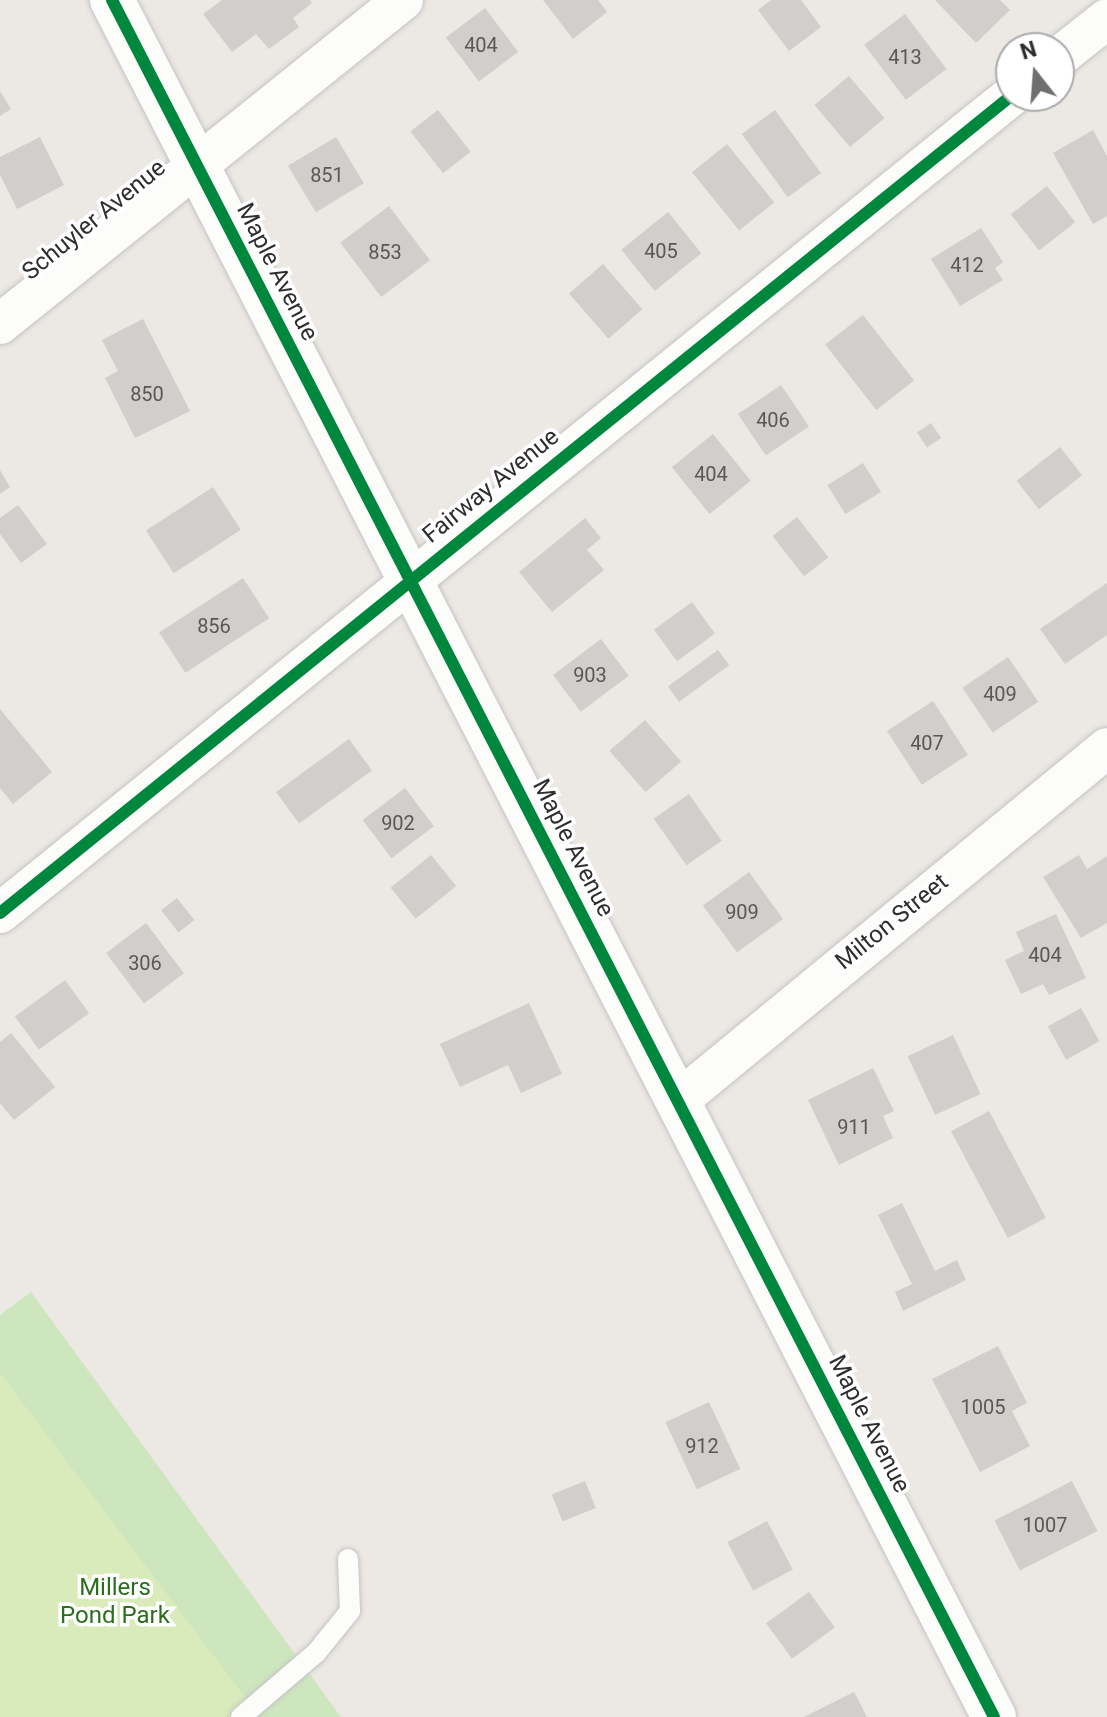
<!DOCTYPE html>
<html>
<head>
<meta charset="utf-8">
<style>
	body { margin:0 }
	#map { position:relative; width:1107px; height:1717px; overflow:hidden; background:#ece8e4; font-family:Roboto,sans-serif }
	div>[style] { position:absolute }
	.green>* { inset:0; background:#cee6be }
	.pitch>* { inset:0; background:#d9eabb }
	.building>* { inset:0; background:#d1cecb; transform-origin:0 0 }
	.roads { filter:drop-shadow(0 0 2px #c5c4c5) drop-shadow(0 0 2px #c5c4c5) }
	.service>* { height:20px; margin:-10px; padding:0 10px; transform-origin:10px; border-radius:10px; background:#fcfcfb }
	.minor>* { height:40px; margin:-20px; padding:0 20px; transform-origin:20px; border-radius:20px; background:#fcfcfb }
	.secondary>* { height:44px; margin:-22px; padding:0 22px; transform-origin:22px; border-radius:22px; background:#fcfcfb }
	.cycleway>* { height:12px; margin:-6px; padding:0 6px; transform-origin:6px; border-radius:6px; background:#00873e }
	span { translate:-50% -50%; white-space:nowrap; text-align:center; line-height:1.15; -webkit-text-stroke:7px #fff; paint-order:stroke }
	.number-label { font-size:20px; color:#585857 }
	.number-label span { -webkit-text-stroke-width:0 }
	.street-label { font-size:24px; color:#2e2e2e }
	.park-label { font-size:24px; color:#2c6e1b }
	.north { position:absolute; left:995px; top:32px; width:80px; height:80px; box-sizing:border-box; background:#fff; border:2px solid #ababab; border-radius:50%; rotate:343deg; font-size:22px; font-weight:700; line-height:32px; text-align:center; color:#2e2e2e }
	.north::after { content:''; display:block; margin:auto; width:28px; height:36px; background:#706f6e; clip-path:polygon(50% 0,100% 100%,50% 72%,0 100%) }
</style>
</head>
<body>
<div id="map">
	<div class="green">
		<div style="clip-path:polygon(31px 1292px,341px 1717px,0 1717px,0 1315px)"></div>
	</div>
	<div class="pitch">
		<div style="clip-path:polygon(0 1373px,260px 1717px,0 1717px)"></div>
	</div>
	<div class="building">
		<div style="clip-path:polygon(222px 0,310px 0,312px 3px,293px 18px,299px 27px,269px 49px,256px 34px,232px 52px,203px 14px)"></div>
		<div style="clip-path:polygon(543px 0,598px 0,607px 12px,573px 39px)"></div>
		<div style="clip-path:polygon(771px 0,801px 0,821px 27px,789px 51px,758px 10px)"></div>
		<div style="clip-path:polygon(935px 0,1000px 0,1010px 10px,976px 43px)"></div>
		<div style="left:485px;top:8px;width:55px;height:49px;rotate:53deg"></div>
		<div style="left:905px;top:14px;width:69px;height:51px;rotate:53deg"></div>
		<div style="left:849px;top:76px;width:55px;height:45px;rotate:50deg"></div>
		<div style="clip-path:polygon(0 91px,11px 109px,0 116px)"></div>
		<div style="left:438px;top:110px;width:53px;height:35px;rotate:52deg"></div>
		<div style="left:775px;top:110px;width:78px;height:41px;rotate:54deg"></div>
		<div style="clip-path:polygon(1093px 130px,1107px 156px,1107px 216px,1093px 224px,1053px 153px)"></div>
		<div style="clip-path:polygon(40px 137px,64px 185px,17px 209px,0 175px,0 157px)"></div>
		<div style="left:336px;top:137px;width:54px;height:56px;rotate:59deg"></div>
		<div style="left:727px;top:144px;width:75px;height:45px;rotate:51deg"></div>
		<div style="left:1047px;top:186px;width:46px;height:46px;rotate:52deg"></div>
		<div style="left:389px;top:206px;width:68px;height:61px;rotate:53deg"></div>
		<div style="left:668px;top:212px;width:53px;height:60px;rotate:51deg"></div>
		<div style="clip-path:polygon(981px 228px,1003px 262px,995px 268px,1003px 280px,960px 306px,931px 259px)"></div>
		<div style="left:603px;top:264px;width:60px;height:45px;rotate:49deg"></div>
		<div style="left:863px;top:315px;width:83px;height:48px;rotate:52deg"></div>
		<div style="clip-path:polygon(143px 319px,190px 411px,135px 438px,105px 378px,118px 371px,102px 340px)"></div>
		<div style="left:781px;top:385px;width:50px;height:52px;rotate:56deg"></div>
		<div style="left:931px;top:423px;width:18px;height:17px;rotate:56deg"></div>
		<div style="left:713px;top:434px;width:60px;height:53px;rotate:51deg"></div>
		<div style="left:1060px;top:447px;width:36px;height:55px;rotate:52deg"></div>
		<div style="left:863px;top:463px;width:34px;height:42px;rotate:58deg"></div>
		<div style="clip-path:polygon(0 470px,10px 487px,0 494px)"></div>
		<div style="left:213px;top:487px;width:51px;height:80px;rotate:57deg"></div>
		<div style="clip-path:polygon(18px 505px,47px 544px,21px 563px,0 534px,0 518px)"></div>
		<div style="left:797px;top:517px;width:51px;height:31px;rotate:52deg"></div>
		<div style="clip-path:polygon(585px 518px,601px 538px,587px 550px,604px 570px,552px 612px,519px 572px)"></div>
		<div style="left:243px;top:578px;width:48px;height:100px;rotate:57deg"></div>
		<div style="clip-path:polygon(1107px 583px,1107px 635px,1065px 664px,1040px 629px)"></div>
		<div style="left:692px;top:602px;width:39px;height:47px;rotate:54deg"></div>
		<div style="left:601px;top:639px;width:46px;height:60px;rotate:53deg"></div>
		<div style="left:718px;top:650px;width:19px;height:62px;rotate:54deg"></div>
		<div style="left:1008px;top:657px;width:54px;height:55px;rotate:56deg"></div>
		<div style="left:933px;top:701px;width:64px;height:55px;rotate:57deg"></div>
		<div style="clip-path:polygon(0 709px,52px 772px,13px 804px,0 788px)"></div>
		<div style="left:645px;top:720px;width:55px;height:47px;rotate:49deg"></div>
		<div style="left:349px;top:739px;width:39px;height:90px;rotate:54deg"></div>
		<div style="left:405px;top:788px;width:48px;height:53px;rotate:53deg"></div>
		<div style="left:689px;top:794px;width:57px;height:43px;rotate:55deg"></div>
		<div style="left:431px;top:855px;width:40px;height:52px;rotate:51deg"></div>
		<div style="clip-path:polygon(1079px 855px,1087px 869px,1107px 856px,1107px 923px,1081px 938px,1043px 877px)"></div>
		<div style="left:749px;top:872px;width:58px;height:57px;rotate:54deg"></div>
		<div style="left:177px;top:898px;width:28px;height:20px;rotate:52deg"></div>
		<div style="clip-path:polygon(1056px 914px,1086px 978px,1049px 995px,1043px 984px,1021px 994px,1005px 960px,1024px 951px,1016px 932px)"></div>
		<div style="left:146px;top:923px;width:63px;height:50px;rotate:53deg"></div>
		<div style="left:65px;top:980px;width:41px;height:62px;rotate:54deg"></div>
		<div style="clip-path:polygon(529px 1003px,562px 1074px,521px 1093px,508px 1065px,460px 1087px,440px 1044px)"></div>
		<div style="left:1081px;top:1008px;width:38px;height:38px;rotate:61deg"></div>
		<div style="clip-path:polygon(11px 1033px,55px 1087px,14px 1120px,0 1103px,0 1042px)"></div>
		<div style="left:953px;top:1035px;width:65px;height:50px;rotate:65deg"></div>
		<div style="clip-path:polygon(873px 1068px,894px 1111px,883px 1116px,893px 1138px,839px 1165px,808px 1100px)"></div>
		<div style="left:989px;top:1111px;width:121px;height:43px;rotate:62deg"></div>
		<div style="clip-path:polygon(902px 1203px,935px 1271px,957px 1260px,966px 1280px,903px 1311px,895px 1292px,912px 1284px,878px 1215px)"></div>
		<div style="clip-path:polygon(998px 1346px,1027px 1403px,1012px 1411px,1030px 1446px,980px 1472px,932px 1379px)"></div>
		<div style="left:709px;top:1402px;width:74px;height:48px;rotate:65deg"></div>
		<div style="left:585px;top:1481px;width:29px;height:36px;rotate:68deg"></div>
		<div style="left:1072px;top:1481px;width:56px;height:87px;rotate:63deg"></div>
		<div style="left:767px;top:1521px;width:55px;height:45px;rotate:62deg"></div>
		<div style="left:809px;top:1592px;width:44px;height:53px;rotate:54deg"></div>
		<div style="clip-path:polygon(854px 1692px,867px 1717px,804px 1717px)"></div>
	</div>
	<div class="roads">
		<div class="service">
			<div style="left:241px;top:1717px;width:99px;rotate:-40.5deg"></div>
			<div style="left:316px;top:1653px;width:54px;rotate:-51deg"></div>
			<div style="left:350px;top:1611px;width:52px;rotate:-92.2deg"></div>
		</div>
		<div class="minor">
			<div style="left:1059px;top:57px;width:61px;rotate:-38.4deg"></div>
			<div style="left:0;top:324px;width:517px;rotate:-38.8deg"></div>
			<div style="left:0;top:913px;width:1300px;rotate:-38.94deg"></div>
			<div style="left:679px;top:1100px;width:554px;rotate:-39.43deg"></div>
		</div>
		<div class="secondary">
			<div style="left:112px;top:0;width:1930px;rotate:62.81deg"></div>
		</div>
	</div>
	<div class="cycleway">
		<div style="left:112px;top:0;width:1930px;rotate:62.81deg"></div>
		<div style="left:0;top:913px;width:1300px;rotate:-38.94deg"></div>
	</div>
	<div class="number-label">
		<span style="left:481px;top:45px">404</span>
		<span style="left:905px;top:57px">413</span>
		<span style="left:327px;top:175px">851</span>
		<span style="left:661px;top:251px">405</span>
		<span style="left:385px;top:252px">853</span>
		<span style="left:967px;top:265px">412</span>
		<span style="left:147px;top:394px">850</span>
		<span style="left:773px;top:420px">406</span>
		<span style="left:711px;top:474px">404</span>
		<span style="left:214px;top:626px">856</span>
		<span style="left:590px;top:675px">903</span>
		<span style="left:1000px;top:694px">409</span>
		<span style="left:927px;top:743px">407</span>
		<span style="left:398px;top:823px">902</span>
		<span style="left:742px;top:912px">909</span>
		<span style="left:1045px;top:955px">404</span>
		<span style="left:145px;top:963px">306</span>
		<span style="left:854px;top:1127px">911</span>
		<span style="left:983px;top:1407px">1005</span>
		<span style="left:702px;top:1446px">912</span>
		<span style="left:1045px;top:1525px">1007</span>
	</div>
	<div class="street-label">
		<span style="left:94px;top:220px;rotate:-39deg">Schuyler Avenue</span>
		<span style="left:277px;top:272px;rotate:63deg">Maple Avenue</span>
		<span style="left:491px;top:486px;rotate:-39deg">Fairway Avenue</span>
		<span style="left:573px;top:848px;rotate:63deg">Maple Avenue</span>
		<span style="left:892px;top:922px;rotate:-39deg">Milton Street</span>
		<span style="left:869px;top:1424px;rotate:63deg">Maple Avenue</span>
	</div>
	<div class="park-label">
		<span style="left:115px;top:1602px">Millers<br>Pond Park</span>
	</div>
	<div class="north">N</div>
</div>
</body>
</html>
